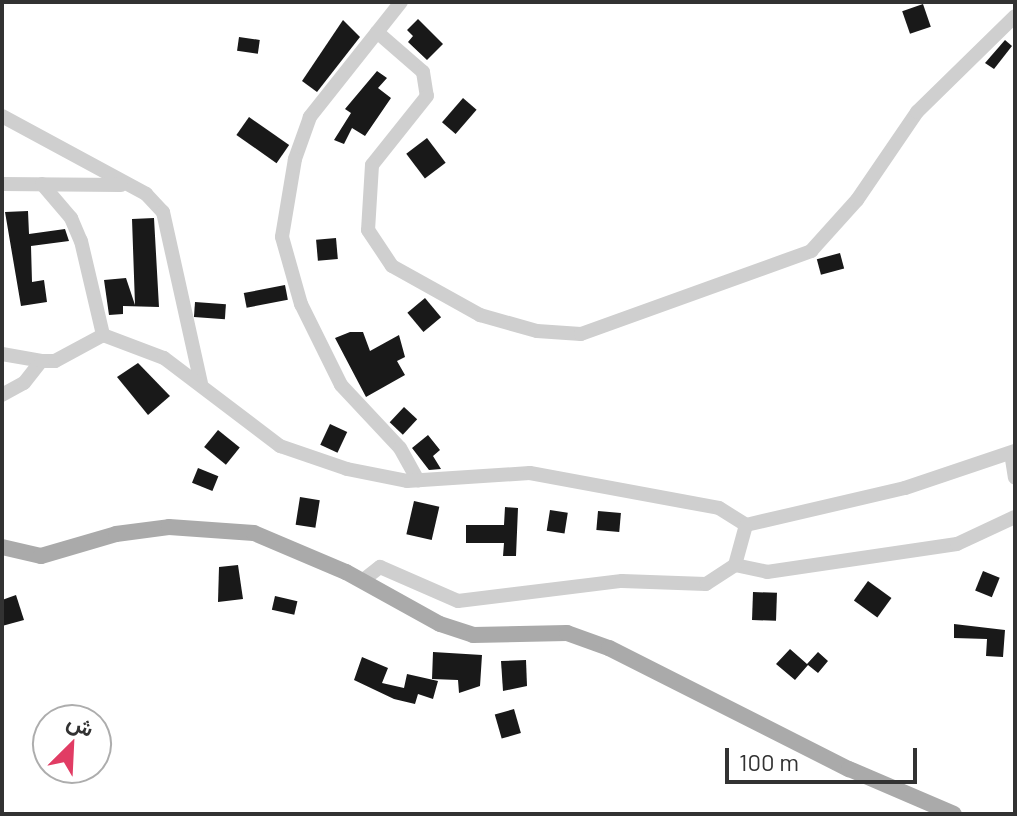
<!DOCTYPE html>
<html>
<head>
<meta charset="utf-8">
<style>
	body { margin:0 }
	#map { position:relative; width:1017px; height:816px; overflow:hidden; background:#fff; font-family:Barlow,Vazirmatn,sans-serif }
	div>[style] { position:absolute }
	.building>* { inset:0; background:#191919; transform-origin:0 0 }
	.minor>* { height:14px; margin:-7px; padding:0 7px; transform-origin:7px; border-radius:7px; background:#cfcfcf }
	.major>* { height:16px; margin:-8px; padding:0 8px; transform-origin:8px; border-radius:8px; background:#aaa }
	span { translate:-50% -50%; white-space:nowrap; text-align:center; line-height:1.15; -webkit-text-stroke:8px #fff; paint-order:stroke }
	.frame { position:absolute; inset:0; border:4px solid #323232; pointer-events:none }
	.north { position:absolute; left:32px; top:704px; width:80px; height:80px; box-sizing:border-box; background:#fff; border:2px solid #adadad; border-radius:50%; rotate:24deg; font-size:22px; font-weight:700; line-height:32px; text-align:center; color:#323232 }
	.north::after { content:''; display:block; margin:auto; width:28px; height:36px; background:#e13c64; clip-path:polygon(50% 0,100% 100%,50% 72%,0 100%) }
	.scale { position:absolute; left:725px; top:748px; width:192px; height:36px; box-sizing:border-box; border:4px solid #323232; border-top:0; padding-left:10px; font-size:24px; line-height:28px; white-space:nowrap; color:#323232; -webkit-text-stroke:6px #fff; paint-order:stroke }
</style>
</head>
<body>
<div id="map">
	<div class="building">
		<div style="left:923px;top:4px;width:24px;height:22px;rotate:71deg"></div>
		<div style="clip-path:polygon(418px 19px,443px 44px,427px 60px,408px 42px,413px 36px,407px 30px)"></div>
		<div style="clip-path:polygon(343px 20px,360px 37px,317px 92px,302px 81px)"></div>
		<div style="left:239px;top:37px;width:21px;height:14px;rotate:8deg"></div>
		<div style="clip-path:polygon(1005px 40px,1012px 46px,994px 69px,985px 63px)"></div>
		<div style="clip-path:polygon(377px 71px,387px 78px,378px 88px,391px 98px,365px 136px,352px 128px,344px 144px,334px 140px,351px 113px,345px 109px)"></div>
		<div style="left:463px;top:98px;width:18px;height:32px;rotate:41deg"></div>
		<div style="left:249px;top:117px;width:49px;height:22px;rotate:35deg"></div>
		<div style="left:427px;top:138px;width:31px;height:26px;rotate:53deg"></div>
		<div style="clip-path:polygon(28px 211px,29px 234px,65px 229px,69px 241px,31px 246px,32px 282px,44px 280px,47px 302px,21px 306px,5px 212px)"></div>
		<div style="clip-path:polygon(154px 218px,159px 307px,123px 306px,123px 314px,109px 315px,104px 280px,126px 278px,135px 305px,132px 219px)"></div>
		<div style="left:336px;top:238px;width:21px;height:20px;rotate:85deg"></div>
		<div style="left:840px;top:253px;width:16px;height:24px;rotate:75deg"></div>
		<div style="left:285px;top:285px;width:15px;height:42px;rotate:79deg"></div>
		<div style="left:425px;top:298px;width:25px;height:23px;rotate:50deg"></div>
		<div style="left:195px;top:302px;width:31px;height:15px;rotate:4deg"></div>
		<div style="clip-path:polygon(350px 332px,363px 332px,370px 351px,399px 335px,405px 357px,397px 361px,405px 375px,366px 397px,335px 338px)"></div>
		<div style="clip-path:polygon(138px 363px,170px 396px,148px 415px,117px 377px)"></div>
		<div style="left:404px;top:407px;width:18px;height:21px;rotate:43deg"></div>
		<div style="left:330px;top:424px;width:19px;height:23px;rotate:25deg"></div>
		<div style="left:218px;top:430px;width:28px;height:22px;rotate:39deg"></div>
		<div style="clip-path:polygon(428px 435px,440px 450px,433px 456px,441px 469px,429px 470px,412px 448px)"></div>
		<div style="left:198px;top:468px;width:22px;height:16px;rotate:22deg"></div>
		<div style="left:300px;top:497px;width:20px;height:28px;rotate:9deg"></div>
		<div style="left:414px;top:501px;width:26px;height:34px;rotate:13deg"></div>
		<div style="clip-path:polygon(505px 507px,518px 508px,516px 556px,503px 556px,504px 543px,466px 543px,466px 525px,504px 525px)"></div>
		<div style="left:550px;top:510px;width:18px;height:21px;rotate:9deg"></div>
		<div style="left:598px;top:511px;width:23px;height:19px;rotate:5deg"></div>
		<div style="clip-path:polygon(238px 565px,243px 599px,218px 602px,219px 567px)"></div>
		<div style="left:983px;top:571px;width:18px;height:21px;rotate:22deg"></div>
		<div style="left:868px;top:581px;width:29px;height:24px;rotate:36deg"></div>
		<div style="left:753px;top:592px;width:24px;height:28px;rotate:2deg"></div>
		<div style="clip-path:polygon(16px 595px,24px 620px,2px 626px,2px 600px)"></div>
		<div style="left:275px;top:596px;width:23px;height:14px;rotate:13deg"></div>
		<div style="clip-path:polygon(954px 624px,1005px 630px,1003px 657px,986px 656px,987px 639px,954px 638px)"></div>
		<div style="clip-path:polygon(790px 649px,807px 664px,818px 652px,828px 661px,818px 673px,808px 665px,795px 680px,776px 664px)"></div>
		<div style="clip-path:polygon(433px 652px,482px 655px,480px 686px,459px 693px,458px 680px,432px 679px)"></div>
		<div style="clip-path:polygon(362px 657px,388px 668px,382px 683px,404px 688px,407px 674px,438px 681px,433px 699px,418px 694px,415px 704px,394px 699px,354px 680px)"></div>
		<div style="clip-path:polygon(526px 660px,527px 686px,503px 691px,501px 661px)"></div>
		<div style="left:514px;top:709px;width:25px;height:20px;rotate:74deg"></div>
	</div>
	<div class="minor">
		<div style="left:401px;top:2px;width:147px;rotate:128.4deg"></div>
		<div style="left:310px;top:117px;width:45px;rotate:109.7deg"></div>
		<div style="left:295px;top:159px;width:79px;rotate:99.5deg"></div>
		<div style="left:282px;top:237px;width:70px;rotate:74.2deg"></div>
		<div style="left:301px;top:304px;width:90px;rotate:63.7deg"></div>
		<div style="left:341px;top:385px;width:86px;rotate:46.9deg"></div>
		<div style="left:400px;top:448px;width:37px;rotate:61deg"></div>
		<div style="left:377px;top:32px;width:61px;rotate:41deg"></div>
		<div style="left:423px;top:72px;width:24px;rotate:81deg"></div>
		<div style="left:427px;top:96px;width:88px;rotate:128.6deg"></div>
		<div style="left:372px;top:165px;width:65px;rotate:93.5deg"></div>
		<div style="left:368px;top:230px;width:43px;rotate:56.3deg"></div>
		<div style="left:392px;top:266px;width:101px;rotate:29.1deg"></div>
		<div style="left:480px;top:315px;width:59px;rotate:15.7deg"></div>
		<div style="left:537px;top:331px;width:44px;rotate:3.9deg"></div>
		<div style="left:581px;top:334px;width:245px;rotate:-19.8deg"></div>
		<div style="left:811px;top:251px;width:69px;rotate:-48deg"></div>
		<div style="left:857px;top:200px;width:107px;rotate:-55.7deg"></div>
		<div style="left:917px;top:112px;width:137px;rotate:-44.4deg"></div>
		<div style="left:2px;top:116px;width:164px;rotate:28.4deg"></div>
		<div style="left:146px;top:194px;width:25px;rotate:47deg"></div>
		<div style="left:163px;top:212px;width:175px;rotate:77.5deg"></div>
		<div style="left:2px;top:184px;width:119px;rotate:0.5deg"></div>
		<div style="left:42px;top:184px;width:45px;rotate:49.5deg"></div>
		<div style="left:71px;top:218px;width:25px;rotate:67deg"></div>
		<div style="left:81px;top:241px;width:97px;rotate:76.8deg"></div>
		<div style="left:2px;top:354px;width:40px;rotate:10deg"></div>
		<div style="left:2px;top:395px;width:25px;rotate:-29deg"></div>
		<div style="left:24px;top:383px;width:28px;rotate:-52deg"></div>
		<div style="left:41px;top:361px;width:14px"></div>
		<div style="left:55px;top:361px;width:55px;rotate:-28.4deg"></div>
		<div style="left:103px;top:335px;width:65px;rotate:20.7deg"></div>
		<div style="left:164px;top:358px;width:146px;rotate:37.2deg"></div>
		<div style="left:280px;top:446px;width:71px;rotate:18.9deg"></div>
		<div style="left:347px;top:469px;width:61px;rotate:11.3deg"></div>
		<div style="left:407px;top:481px;width:123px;rotate:-3.7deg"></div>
		<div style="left:530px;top:473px;width:192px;rotate:10.5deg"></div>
		<div style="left:719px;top:508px;width:32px;rotate:32deg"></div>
		<div style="left:1011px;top:453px;width:25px;rotate:81deg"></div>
		<div style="left:746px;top:525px;width:163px;rotate:-13.1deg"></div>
		<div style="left:905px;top:488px;width:116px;rotate:-18.6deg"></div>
		<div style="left:735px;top:565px;width:33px;rotate:12deg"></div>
		<div style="left:767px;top:572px;width:192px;rotate:-8.4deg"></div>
		<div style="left:957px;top:544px;width:64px;rotate:-25deg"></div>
		<div style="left:362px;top:581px;width:23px;rotate:-38deg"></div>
		<div style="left:380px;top:567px;width:85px;rotate:23.6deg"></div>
		<div style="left:458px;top:601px;width:165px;rotate:-7deg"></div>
		<div style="left:622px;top:581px;width:84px;rotate:2deg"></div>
		<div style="left:706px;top:584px;width:35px;rotate:-33deg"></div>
		<div style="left:735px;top:565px;width:41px;rotate:-74.6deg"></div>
	</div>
	<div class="major">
		<div style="left:2px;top:547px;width:40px;rotate:13deg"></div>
		<div style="left:41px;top:556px;width:78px;rotate:-16.3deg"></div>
		<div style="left:116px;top:534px;width:53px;rotate:-7.5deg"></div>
		<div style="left:169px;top:527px;width:85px;rotate:4deg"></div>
		<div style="left:254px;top:533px;width:100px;rotate:23deg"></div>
		<div style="left:346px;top:572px;width:107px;rotate:29deg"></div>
		<div style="left:440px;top:624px;width:35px;rotate:18deg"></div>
		<div style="left:473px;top:635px;width:94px;rotate:-1.2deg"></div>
		<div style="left:567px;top:633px;width:45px;rotate:19.7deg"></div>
		<div style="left:609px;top:648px;width:269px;rotate:26.8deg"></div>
		<div style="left:849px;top:769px;width:114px;rotate:23.2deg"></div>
	</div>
	<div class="frame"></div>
	<div class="north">ش</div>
	<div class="scale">100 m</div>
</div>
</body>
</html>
